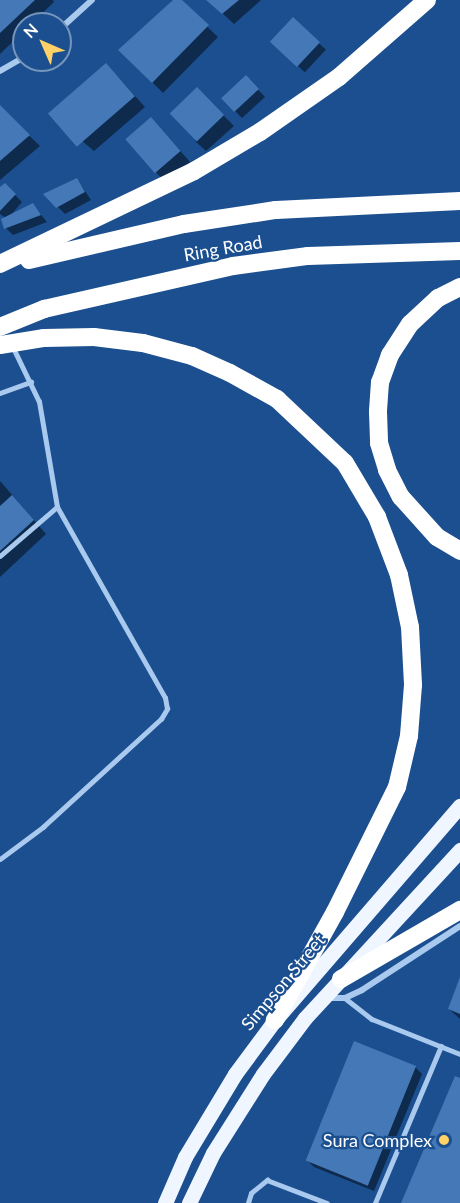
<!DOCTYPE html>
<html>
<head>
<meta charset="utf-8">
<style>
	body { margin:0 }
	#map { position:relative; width:460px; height:1203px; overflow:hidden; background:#1b4f8f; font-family:Lato,sans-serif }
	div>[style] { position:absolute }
	.shadow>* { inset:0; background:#0007; transform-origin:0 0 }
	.building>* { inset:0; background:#4478b7; transform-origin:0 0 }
	.service>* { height:4.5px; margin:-2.25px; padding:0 2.25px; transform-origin:2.25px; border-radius:2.25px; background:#a9c9ee }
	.minor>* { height:6px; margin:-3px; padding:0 3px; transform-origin:3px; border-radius:3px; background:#a9c9ee }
	.primary>* { height:15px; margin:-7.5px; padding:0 7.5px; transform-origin:7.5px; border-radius:7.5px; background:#f0f6ff }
	.motorway>* { height:18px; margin:-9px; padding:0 9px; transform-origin:9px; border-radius:9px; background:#fff }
	.dots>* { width:16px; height:16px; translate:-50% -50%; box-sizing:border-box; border:3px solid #1b4f8f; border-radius:50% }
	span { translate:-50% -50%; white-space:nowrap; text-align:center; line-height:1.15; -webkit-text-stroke:4.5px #1b4f8f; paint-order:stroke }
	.street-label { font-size:18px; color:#fff }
	.poi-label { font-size:18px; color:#fff }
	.right { translate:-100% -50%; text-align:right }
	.north { position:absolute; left:12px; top:12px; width:60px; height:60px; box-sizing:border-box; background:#1b4f8f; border:2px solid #7695bc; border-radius:50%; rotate:315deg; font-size:16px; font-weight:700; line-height:24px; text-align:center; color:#fff }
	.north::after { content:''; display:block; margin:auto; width:21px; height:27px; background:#ffd166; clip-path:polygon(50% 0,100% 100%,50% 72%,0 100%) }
</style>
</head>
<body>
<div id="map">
	<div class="shadow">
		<div style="clip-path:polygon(0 0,53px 0,54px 2px,31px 24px,24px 24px,24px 31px,0 54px)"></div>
		<div style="clip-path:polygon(175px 0,179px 0,218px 37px,163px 93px,120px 50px)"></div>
		<div style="clip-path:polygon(208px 0,261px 0,234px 24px)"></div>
		<div style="left:293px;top:19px;width:45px;height:31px;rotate:43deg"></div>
		<div style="clip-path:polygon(116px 75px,145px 107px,94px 151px,50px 114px)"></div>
		<div style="clip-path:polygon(246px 77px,265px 97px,242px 118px,235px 111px)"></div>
		<div style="clip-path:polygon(197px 89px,234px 126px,206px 151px,195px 141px)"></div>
		<div style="clip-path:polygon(0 108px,40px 146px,0 180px)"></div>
		<div style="clip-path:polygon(162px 130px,190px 162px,164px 181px,154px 170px)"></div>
		<div style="clip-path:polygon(77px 179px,91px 200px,65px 214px,45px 194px)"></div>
		<div style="clip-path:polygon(5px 185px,22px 202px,10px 216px,33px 205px,47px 222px,13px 235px,6px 228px,6px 218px,0 214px,0 189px)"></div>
		<div style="clip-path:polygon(0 481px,46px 534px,0 577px)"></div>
		<div style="clip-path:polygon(460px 981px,460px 1019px,449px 1009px)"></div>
		<div style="clip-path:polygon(415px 1067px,422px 1074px,374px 1191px,314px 1167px,307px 1160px)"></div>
	</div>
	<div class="building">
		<div style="clip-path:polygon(0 0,35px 0,0 33px)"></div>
		<div style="clip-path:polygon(173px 0,182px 0,209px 25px,152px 83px,118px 50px)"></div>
		<div style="clip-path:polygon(206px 0,239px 0,222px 14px)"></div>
		<div style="left:293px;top:17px;width:37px;height:34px;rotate:43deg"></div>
		<div style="left:106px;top:63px;width:44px;height:77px;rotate:49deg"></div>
		<div style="left:246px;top:75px;width:19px;height:34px;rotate:47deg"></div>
		<div style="left:197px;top:87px;width:39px;height:38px;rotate:46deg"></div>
		<div style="clip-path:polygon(0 105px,30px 135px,0 161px)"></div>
		<div style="left:151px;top:117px;width:45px;height:34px;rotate:49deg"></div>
		<div style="clip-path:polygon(77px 178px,85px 192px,56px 208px,43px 194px)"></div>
		<div style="clip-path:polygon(5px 183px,16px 194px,0 211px,0 187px)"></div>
		<div style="clip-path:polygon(33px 203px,41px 215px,4px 229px,1px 219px)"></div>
		<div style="clip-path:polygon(12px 495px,34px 520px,0 551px,0 506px)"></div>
		<div style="clip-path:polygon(460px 977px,460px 1014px,448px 1009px)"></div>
		<div style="left:354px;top:1041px;width:67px;height:129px;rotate:22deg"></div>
		<div style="clip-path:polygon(455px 1076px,460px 1078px,460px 1203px,401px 1203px)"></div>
	</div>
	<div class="service">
		<div style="left:0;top:393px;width:33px;rotate:-20deg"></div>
		<div style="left:0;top:556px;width:75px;rotate:-40.7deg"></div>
		<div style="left:0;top:859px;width:54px;rotate:-36.7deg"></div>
		<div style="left:43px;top:827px;width:160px;rotate:-42.5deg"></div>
		<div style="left:161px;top:719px;width:12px;rotate:-59deg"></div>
		<div style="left:167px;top:709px;width:11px;rotate:-100deg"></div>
		<div style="left:165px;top:698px;width:219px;rotate:-119.5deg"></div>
		<div style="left:57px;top:507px;width:107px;rotate:-99.7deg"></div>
		<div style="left:39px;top:402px;width:62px;rotate:-115.7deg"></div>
		<div style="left:345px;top:998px;width:34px;rotate:38deg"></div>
		<div style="left:372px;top:1019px;width:95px;rotate:21.7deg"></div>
		<div style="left:248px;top:1203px;width:10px;rotate:-73deg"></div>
		<div style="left:251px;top:1193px;width:21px;rotate:-39deg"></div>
		<div style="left:267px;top:1180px;width:64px;rotate:21deg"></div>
		<div style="left:375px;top:1203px;width:170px;rotate:-67.2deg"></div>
	</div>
	<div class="minor">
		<div style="left:60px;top:29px;width:43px;rotate:-42.2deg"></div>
		<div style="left:0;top:71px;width:28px;rotate:-30deg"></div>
		<div style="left:328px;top:998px;width:17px"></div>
		<div style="left:345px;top:998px;width:19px;rotate:-25deg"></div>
		<div style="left:362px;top:990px;width:117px;rotate:-33.1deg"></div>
	</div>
	<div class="primary">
		<div style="left:165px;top:1203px;width:50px;rotate:-66.5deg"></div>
		<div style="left:185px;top:1157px;width:97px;rotate:-58.9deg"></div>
		<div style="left:235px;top:1074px;width:67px;rotate:-53.5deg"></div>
		<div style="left:275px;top:1020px;width:283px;rotate:-49.2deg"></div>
		<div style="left:189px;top:1203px;width:55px;rotate:-64.4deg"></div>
		<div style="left:213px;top:1153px;width:93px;rotate:-57.7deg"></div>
		<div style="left:263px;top:1074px;width:70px;rotate:-53.1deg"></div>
		<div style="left:305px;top:1018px;width:229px;rotate:-47.3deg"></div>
	</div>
	<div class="motorway">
		<div style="left:29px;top:260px;width:159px;rotate:-13.1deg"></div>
		<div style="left:184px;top:224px;width:93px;rotate:-8.7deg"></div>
		<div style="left:276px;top:210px;width:184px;rotate:-2.8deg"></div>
		<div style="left:0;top:264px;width:215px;rotate:-25.6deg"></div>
		<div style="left:194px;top:171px;width:77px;rotate:-30.6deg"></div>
		<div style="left:260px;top:132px;width:96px;rotate:-34.8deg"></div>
		<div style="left:339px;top:77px;width:117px;rotate:-41.2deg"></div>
		<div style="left:460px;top:287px;width:25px;rotate:153deg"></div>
		<div style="left:438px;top:298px;width:38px;rotate:137deg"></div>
		<div style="left:410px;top:324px;width:37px;rotate:123deg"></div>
		<div style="left:390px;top:355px;width:29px;rotate:110deg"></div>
		<div style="left:380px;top:382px;width:30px;rotate:94deg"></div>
		<div style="left:378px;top:412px;width:31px;rotate:88deg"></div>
		<div style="left:379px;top:443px;width:28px;rotate:73deg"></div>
		<div style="left:387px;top:470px;width:30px;rotate:63deg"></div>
		<div style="left:401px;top:497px;width:54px;rotate:48deg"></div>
		<div style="left:437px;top:537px;width:27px;rotate:31deg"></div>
		<div style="left:0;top:327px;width:48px;rotate:-22.2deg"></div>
		<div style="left:44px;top:309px;width:194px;rotate:-12.8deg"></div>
		<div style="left:233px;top:266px;width:76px;rotate:-7.6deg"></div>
		<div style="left:308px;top:256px;width:152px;rotate:-1.9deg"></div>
		<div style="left:0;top:345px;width:45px;rotate:-9deg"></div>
		<div style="left:44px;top:338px;width:50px;rotate:-1.1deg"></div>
		<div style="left:94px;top:337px;width:49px;rotate:7deg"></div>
		<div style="left:143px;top:343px;width:51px;rotate:14.9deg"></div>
		<div style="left:192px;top:356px;width:42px;rotate:24.1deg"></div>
		<div style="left:230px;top:373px;width:54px;rotate:29deg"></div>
		<div style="left:277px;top:399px;width:93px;rotate:43.3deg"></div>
		<div style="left:345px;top:463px;width:63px;rotate:59.3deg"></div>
		<div style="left:377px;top:517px;width:62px;rotate:69.2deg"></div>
		<div style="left:399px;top:575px;width:53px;rotate:78.1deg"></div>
		<div style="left:410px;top:627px;width:58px;rotate:87deg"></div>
		<div style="left:413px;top:685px;width:51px;rotate:94.5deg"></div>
		<div style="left:409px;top:736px;width:52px;rotate:103.2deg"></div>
		<div style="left:397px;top:787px;width:140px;rotate:116.4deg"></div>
		<div style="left:335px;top:912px;width:124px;rotate:119.1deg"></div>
		<div style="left:341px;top:979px;width:138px;rotate:-30.1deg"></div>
	</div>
	<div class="dots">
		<div style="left:444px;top:1140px;background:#ffd166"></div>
	</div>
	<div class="street-label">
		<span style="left:223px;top:248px;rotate:-10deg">Ring Road</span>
		<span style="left:283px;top:982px;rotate:-50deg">Simpson Street</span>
	</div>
	<div class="poi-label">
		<span class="right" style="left:432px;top:1140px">Sura Complex</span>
	</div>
	<div class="north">N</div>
</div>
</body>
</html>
